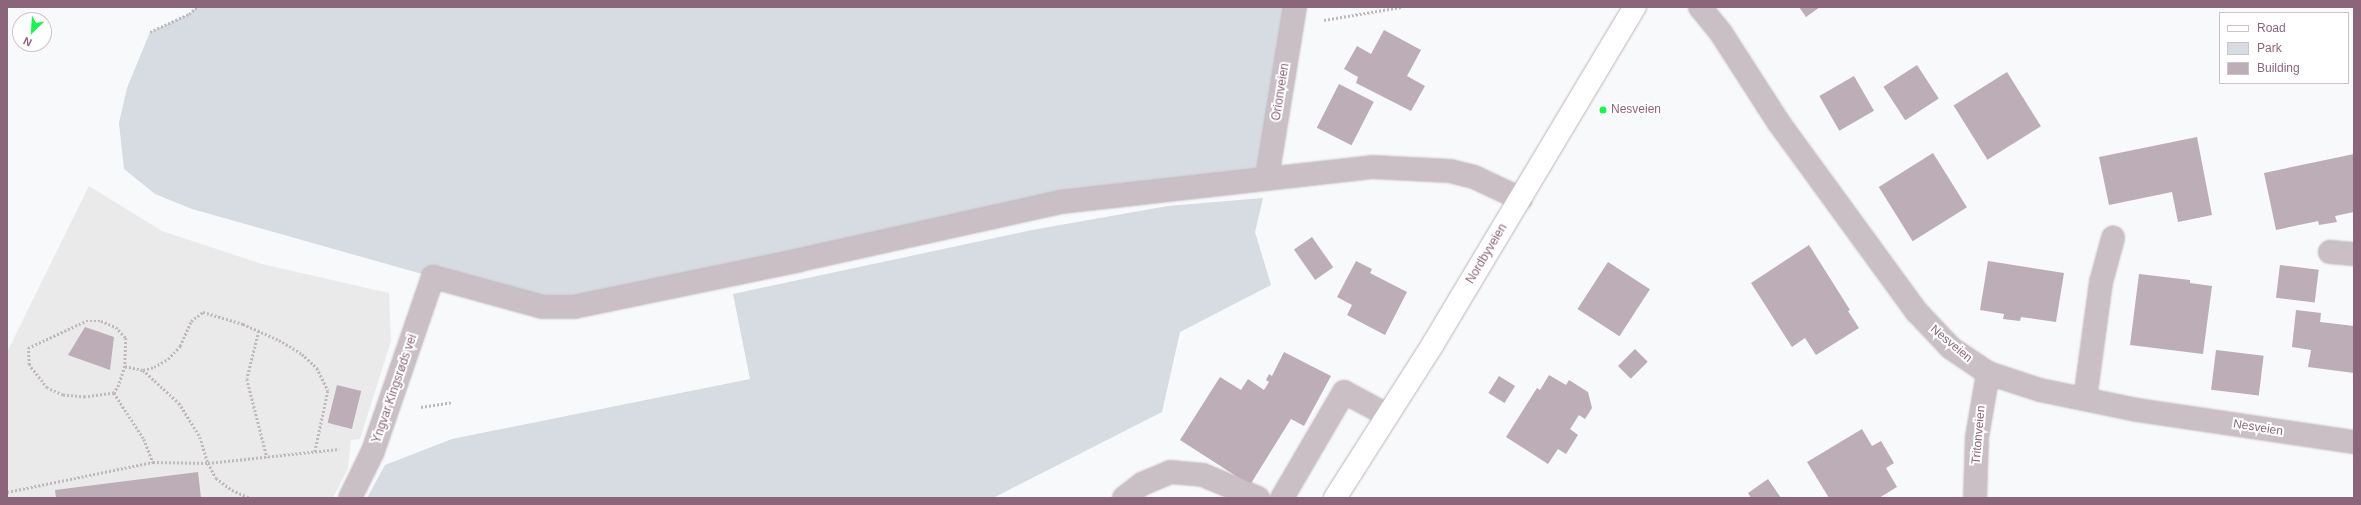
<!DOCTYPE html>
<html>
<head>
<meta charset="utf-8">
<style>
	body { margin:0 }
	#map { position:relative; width:2361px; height:505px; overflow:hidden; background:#f7f9fa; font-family:Arial,sans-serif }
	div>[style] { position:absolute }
	.built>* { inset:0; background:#eaeaeb }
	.green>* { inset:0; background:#d7dbe2 }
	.building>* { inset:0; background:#bdadb6; transform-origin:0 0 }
	.path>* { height:2.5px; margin-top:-1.25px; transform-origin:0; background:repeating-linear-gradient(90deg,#c0b8bc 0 2px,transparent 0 4px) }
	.roads { filter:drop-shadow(0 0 1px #beb3b9) drop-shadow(0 0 1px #beb3b9) }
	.minor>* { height:22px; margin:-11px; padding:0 11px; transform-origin:11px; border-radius:11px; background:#cabfc5 }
	.major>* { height:22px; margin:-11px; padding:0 11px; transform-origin:11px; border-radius:11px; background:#fff }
	.dots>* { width:11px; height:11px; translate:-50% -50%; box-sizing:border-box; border:2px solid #fff; border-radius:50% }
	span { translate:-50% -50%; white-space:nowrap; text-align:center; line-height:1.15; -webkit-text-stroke:4px #fff; paint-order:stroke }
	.street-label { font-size:12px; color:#8b667a }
	.poi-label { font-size:12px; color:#8b667a }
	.left { translate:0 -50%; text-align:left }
	.frame { position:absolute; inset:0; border:8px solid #8b667a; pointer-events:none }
	.legend { position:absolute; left:2219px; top:12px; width:130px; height:72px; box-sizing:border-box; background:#fff; border:1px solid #d1c2ca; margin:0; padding:5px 7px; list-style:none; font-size:12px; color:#8b667a }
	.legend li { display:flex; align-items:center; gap:8px; height:20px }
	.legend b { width:20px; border:1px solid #d1c2ca }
	.north { position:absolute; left:12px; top:12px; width:40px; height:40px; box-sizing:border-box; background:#fff; border:1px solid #d1c2ca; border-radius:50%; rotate:205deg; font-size:11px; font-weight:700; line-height:16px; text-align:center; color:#8b667a }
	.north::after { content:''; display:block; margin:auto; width:14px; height:18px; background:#1df34e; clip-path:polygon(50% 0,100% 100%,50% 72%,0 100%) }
</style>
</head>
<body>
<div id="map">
	<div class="built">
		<div style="clip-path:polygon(89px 186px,162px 231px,262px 264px,389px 293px,391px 341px,360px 439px,351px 440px,348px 468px,333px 498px,7px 498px,7px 352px)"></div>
	</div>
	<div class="green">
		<div style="clip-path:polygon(197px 7px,1295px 7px,1267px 178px,1060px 199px,574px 307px,433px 277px,192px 209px,155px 194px,124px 169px,119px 123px,127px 88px,150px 32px,189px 14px)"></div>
		<div style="clip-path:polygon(1263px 198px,1255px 232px,1271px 285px,1180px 332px,1162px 412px,993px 498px,367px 498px,385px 465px,452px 439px,750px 379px,733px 294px,1032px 230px,1168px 206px)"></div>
	</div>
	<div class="building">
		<div style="clip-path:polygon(1799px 7px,1820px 7px,1806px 17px)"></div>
		<div style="clip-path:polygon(1384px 30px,1421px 50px,1407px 76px,1425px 86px,1411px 111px,1356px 83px,1358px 77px,1344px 69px,1357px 46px,1371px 54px)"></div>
		<div style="left:1917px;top:65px;width:40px;height:40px;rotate:57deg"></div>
		<div style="left:2007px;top:72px;width:64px;height:63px;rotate:58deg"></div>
		<div style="left:1854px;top:76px;width:40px;height:40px;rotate:60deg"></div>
		<div style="left:1339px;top:84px;width:39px;height:49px;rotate:27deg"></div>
		<div style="clip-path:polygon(2197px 137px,2212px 215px,2178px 222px,2172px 192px,2109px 205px,2099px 157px)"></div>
		<div style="left:1933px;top:153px;width:64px;height:64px;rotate:58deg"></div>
		<div style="clip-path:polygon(2354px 154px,2354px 212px,2335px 216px,2337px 222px,2319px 225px,2318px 221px,2276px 230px,2264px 173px)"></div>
		<div style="left:1312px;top:237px;width:37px;height:22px;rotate:55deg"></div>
		<div style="clip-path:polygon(1809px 245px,1850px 310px,1848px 311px,1859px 328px,1816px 355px,1805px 338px,1792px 347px,1751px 283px)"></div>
		<div style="clip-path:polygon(1356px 261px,1372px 269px,1370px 273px,1407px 292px,1385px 335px,1347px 315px,1352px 305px,1337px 297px)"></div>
		<div style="clip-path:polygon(1988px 261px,2064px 273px,2056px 322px,2021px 317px,2020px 321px,2003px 319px,2004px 314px,1980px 310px)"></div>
		<div style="left:1608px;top:262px;width:50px;height:56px;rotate:33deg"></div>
		<div style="left:2280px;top:265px;width:39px;height:33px;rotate:7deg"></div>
		<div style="clip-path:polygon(2139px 274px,2190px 280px,2190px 283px,2212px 286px,2203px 354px,2130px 345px)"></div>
		<div style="clip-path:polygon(2296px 310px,2321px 313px,2320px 322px,2354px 326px,2354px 373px,2308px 367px,2311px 350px,2292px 347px)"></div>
		<div style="clip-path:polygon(85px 327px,114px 337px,110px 370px,68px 355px)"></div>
		<div style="left:1635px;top:349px;width:18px;height:24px;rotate:45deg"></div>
		<div style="left:2216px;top:350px;width:48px;height:40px;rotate:7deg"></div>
		<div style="clip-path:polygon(1284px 352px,1331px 376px,1304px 426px,1291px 419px,1250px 485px,1180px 440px,1220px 377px,1241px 390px,1248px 379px,1264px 390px,1269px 382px,1266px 380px,1269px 374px,1272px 376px)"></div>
		<div style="clip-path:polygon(1549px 375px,1566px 385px,1569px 380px,1588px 392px,1592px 408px,1585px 419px,1579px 415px,1570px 429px,1578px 435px,1566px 454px,1558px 449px,1548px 464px,1506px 437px,1537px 388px,1540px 390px)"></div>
		<div style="left:1499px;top:376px;width:19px;height:20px;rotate:32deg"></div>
		<div style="left:337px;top:385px;width:25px;height:39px;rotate:14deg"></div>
		<div style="clip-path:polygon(1862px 429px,1872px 446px,1881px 441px,1894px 463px,1886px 468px,1897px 487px,1879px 498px,1829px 498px,1807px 462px)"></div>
		<div style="clip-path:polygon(198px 472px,201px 498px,56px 498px,55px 490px)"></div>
		<div style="clip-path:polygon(1768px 479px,1781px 498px,1751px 498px,1748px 493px)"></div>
	</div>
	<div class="path">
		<div style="left:1324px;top:20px;width:78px;rotate:-9.6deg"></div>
		<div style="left:150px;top:32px;width:43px;rotate:-24.8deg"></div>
		<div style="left:189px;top:14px;width:11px;rotate:-41deg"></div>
		<div style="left:86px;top:321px;width:15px"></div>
		<div style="left:101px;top:321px;width:16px;rotate:22deg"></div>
		<div style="left:116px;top:327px;width:15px;rotate:48deg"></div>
		<div style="left:126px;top:338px;width:28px;rotate:92deg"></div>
		<div style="left:125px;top:366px;width:20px;rotate:108deg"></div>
		<div style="left:119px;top:385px;width:9px;rotate:122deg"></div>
		<div style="left:114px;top:393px;width:29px;rotate:172deg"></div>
		<div style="left:85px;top:397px;width:22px;rotate:-175deg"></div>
		<div style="left:63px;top:395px;width:17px;rotate:-156deg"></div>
		<div style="left:47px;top:388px;width:29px;rotate:-128deg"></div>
		<div style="left:29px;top:365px;width:17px;rotate:-93deg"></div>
		<div style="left:28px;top:348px;width:64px;rotate:-25deg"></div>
		<div style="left:259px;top:331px;width:49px;rotate:104deg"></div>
		<div style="left:247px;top:379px;width:81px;rotate:75.6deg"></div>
		<div style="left:125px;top:366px;width:18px;rotate:13deg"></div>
		<div style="left:143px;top:370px;width:11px;rotate:-15deg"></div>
		<div style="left:154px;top:367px;width:16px;rotate:-30deg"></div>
		<div style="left:168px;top:359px;width:18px;rotate:-47deg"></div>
		<div style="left:180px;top:346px;width:27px;rotate:-66deg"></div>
		<div style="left:191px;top:321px;width:15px;rotate:-37deg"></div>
		<div style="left:203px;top:312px;width:42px;rotate:16.7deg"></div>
		<div style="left:243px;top:324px;width:39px;rotate:24deg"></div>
		<div style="left:279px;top:340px;width:27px;rotate:31deg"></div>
		<div style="left:302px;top:354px;width:21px;rotate:43deg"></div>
		<div style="left:317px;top:368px;width:25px;rotate:64deg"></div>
		<div style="left:328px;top:391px;width:62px;rotate:102deg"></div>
		<div style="left:143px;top:370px;width:49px;rotate:42.5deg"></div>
		<div style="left:179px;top:403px;width:40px;rotate:58deg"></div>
		<div style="left:200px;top:437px;width:27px;rotate:73deg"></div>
		<div style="left:208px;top:463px;width:17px;rotate:62deg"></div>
		<div style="left:216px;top:478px;width:20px;rotate:37deg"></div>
		<div style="left:232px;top:490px;width:20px;rotate:24deg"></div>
		<div style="left:114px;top:393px;width:55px;rotate:56.9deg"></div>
		<div style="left:144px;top:439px;width:25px;rotate:69deg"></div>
		<div style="left:421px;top:407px;width:31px;rotate:-9deg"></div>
		<div style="left:7px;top:492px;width:149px;rotate:-11.6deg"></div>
		<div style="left:153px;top:462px;width:55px;rotate:1deg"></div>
		<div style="left:208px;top:463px;width:132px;rotate:-6.1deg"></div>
	</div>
	<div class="roads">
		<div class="minor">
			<div style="left:1700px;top:7px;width:33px;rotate:51deg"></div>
			<div style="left:1721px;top:33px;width:107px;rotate:57.2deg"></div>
			<div style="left:1779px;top:123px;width:233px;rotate:53.9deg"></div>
			<div style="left:1916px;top:311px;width:51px;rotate:46.6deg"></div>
			<div style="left:1951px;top:348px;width:45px;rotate:34deg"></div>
			<div style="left:1988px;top:373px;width:55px;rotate:18.1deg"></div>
			<div style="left:2040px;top:390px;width:99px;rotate:11.7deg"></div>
			<div style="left:2137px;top:410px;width:219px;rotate:8.4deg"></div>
			<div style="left:1267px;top:178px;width:173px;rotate:-80.7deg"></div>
			<div style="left:2330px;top:252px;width:24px;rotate:5deg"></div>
			<div style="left:2085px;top:399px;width:118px;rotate:-82.2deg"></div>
			<div style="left:2101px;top:282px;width:46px;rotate:-74.7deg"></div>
			<div style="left:350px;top:498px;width:52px;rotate:-63.9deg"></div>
			<div style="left:373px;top:451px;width:184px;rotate:-71deg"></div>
			<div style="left:433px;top:277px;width:114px;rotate:15.3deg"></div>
			<div style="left:543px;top:307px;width:31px"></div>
			<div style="left:574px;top:307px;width:231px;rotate:-11.7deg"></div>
			<div style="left:800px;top:260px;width:267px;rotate:-12.5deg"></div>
			<div style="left:1061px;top:202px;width:313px;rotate:-6.4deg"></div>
			<div style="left:1372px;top:167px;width:78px;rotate:2.9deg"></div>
			<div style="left:1450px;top:171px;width:25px;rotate:14deg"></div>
			<div style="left:1474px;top:177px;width:52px;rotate:25.1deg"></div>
			<div style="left:1124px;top:498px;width:23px;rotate:-38deg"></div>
			<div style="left:1142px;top:484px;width:30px;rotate:-23deg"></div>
			<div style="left:1170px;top:472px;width:33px;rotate:5deg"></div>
			<div style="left:1203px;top:475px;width:60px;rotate:22.7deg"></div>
			<div style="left:1282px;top:498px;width:123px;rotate:-59.7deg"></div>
			<div style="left:1344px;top:392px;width:49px;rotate:28.1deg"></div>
			<div style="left:1975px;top:498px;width:61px;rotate:-88.1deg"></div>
			<div style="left:1977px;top:437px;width:65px;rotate:-80.2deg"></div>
		</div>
		<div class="major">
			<div style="left:1335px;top:498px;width:183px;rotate:-57.5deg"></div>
			<div style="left:1433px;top:344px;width:393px;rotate:-59.1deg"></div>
		</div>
	</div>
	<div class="dots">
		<div style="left:1603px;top:110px;background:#1df34e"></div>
	</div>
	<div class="street-label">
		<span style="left:1281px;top:92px;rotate:-81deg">Orionveien</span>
		<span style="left:1487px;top:254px;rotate:-59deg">Nordbyveien</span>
		<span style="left:1951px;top:344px;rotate:40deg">Nesveien</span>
		<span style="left:395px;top:389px;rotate:-71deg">Yngvar Kingsrøds vei</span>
		<span style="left:2258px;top:428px;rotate:9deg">Nesveien</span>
		<span style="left:1979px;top:435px;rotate:-85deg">Tritonveien</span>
	</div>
	<div class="poi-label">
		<span class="left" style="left:1611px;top:110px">Nesveien</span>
	</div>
	<div class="frame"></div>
	<ul class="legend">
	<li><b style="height:5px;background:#fff"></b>Road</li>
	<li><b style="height:11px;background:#d7dbe2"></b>Park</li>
	<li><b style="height:11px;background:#bdadb6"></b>Building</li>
	</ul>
	<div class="north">N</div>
</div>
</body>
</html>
